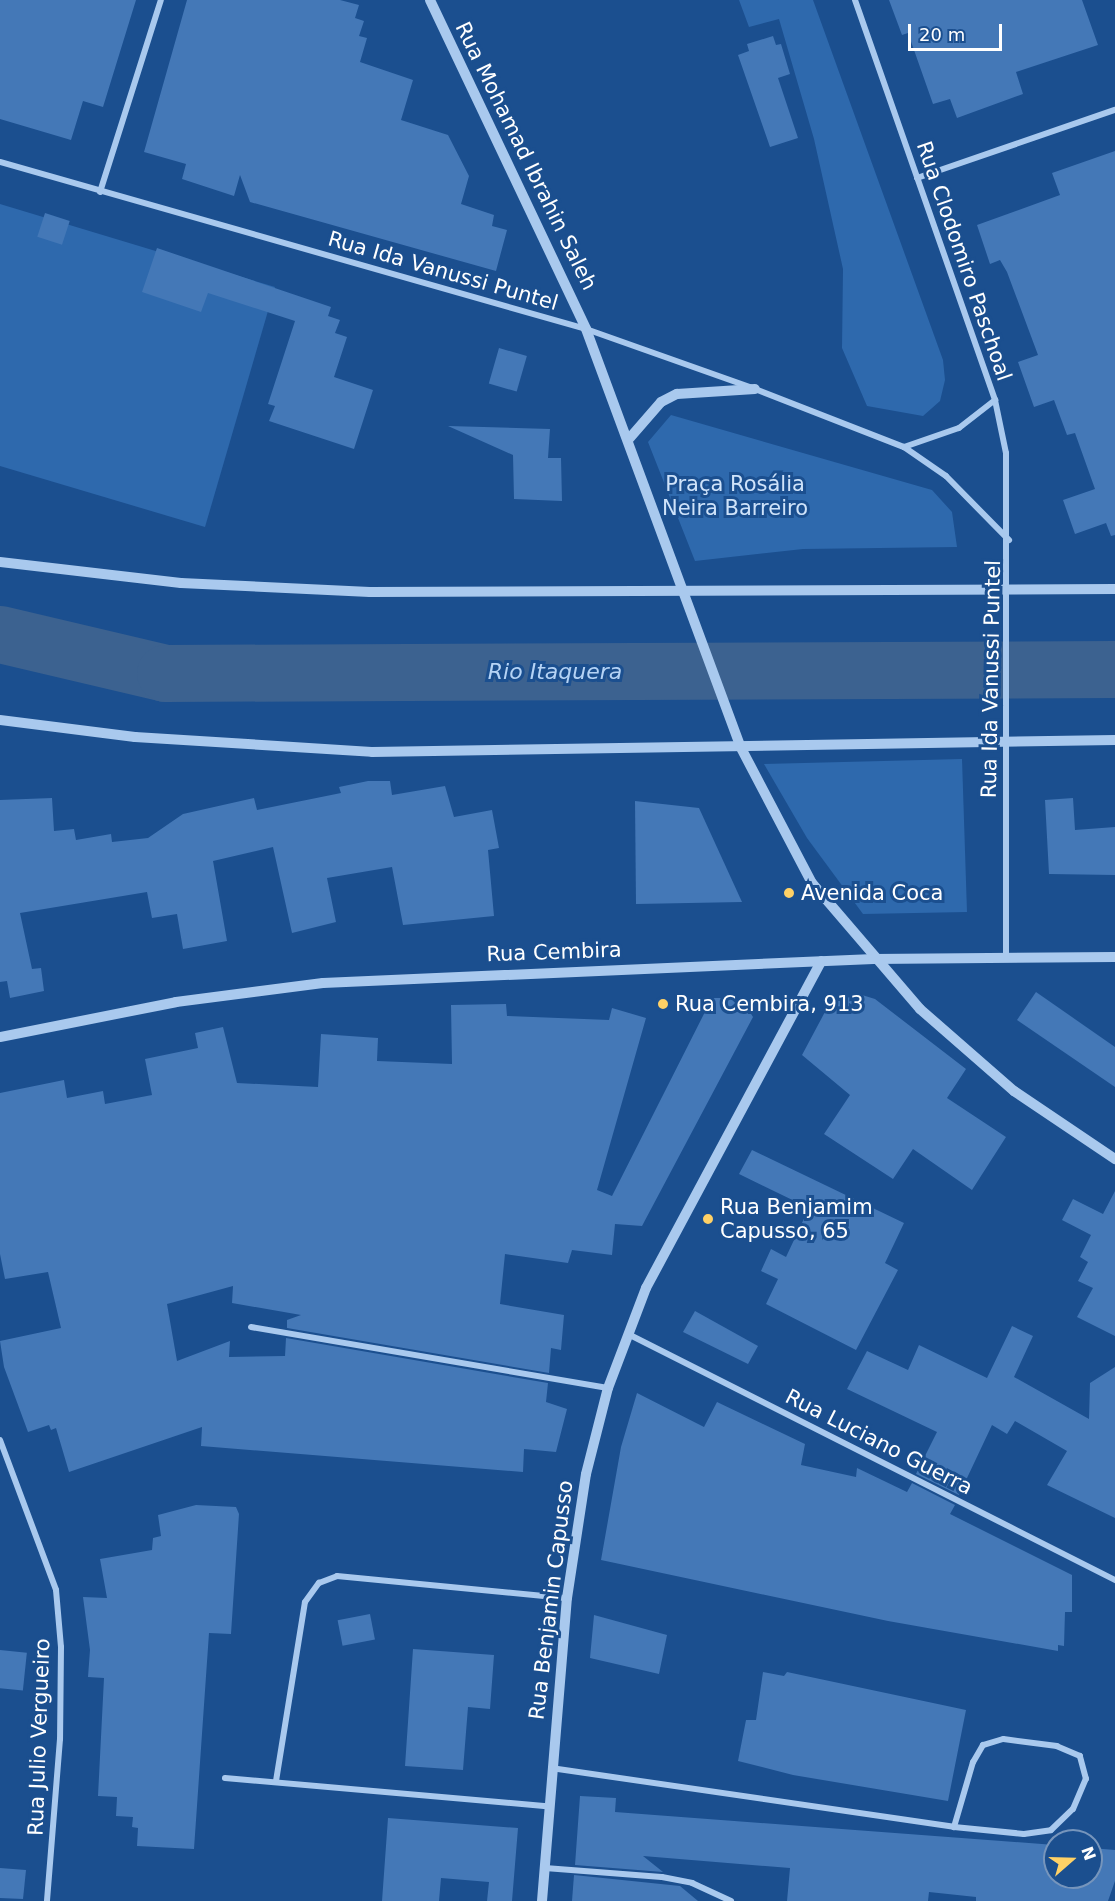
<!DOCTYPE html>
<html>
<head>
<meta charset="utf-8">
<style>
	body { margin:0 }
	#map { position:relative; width:1115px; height:1901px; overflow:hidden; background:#1b4f8f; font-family:"DejaVu Sans",sans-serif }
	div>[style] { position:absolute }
	.green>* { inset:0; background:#2e69ad }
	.river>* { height:57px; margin:-28.5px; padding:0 28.5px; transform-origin:28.5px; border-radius:28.5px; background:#3c6290 }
	.building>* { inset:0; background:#4478b7; transform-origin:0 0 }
	.minor>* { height:6px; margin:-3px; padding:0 3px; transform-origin:3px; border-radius:3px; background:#a9c9ee }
	.tertiary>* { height:10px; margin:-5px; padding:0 5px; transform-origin:5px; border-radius:5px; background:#a9c9ee }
	.dots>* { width:16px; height:16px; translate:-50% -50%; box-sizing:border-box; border:3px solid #1b4f8f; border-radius:50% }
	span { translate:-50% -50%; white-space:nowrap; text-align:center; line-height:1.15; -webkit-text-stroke:6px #1b4f8f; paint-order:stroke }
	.street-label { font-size:21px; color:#fff }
	.park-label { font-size:21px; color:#cfe3fa }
	.poi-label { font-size:21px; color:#fff }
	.left { translate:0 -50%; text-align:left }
	.water-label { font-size:22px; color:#b5d3f5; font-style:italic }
	.north { position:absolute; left:1043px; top:1829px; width:60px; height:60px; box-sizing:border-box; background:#1b4f8f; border:2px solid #7695bc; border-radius:50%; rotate:70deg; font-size:16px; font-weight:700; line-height:24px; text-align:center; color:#fff }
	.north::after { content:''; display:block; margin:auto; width:21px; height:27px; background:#ffd166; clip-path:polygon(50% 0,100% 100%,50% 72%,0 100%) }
	.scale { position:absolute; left:908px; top:24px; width:94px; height:27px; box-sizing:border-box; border:3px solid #fff; border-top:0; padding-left:8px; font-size:18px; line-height:21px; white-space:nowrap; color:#fff; -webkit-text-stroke:4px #1b4f8f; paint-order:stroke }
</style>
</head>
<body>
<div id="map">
	<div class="green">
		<div style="clip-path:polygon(739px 0,813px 0,943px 360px,945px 380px,940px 401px,923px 416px,867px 406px,842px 348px,843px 269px,814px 139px,779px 19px,749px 27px)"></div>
		<div style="clip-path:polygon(0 204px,275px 287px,205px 527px,0 466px)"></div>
		<div style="clip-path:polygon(671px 415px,932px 490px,952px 512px,957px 547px,803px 549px,695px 561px,648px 442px)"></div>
		<div style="clip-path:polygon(962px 759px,967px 912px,863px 914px,807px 838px,764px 764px)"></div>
	</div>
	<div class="river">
		<div style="left:0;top:634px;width:170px;rotate:13.3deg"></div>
		<div style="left:165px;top:673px;width:950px;rotate:-0.24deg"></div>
	</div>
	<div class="building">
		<div style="clip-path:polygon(0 0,136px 0,103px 107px,83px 101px,71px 140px,0 119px)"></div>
		<div style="clip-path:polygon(187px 0,340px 0,359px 5px,355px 18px,364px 21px,359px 36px,367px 38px,360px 62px,413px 80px,401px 120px,448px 135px,469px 176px,461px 204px,494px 215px,492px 226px,507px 230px,496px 271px,250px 202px,240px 175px,234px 196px,182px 179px,186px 164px,144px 152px)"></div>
		<div style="clip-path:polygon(889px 0,1082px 0,1098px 45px,1016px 72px,1023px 94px,957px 118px,950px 99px,933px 104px,908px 33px,902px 35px)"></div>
		<div style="clip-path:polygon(773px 36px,776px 45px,781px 44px,790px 74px,778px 78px,798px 138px,770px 147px,738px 55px,749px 51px,747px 44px)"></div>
		<div style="clip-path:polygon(1115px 151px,1115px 535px,1111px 536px,1106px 523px,1075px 534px,1063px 500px,1095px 489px,1075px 433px,1067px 435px,1054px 400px,1034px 407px,1018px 362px,1038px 355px,1007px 272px,1000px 260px,990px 264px,977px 225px,1060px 195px,1052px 173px)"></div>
		<div style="left:45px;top:213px;width:26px;height:25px;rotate:18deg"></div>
		<div style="clip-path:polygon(157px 248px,331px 307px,328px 316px,340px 320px,335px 333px,347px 337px,334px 377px,373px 390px,354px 449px,269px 421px,275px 406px,268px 404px,295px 321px,208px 293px,201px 312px,142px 292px)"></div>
		<div style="left:499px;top:348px;width:29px;height:37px;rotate:16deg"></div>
		<div style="clip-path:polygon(448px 426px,550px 429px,548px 458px,561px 458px,562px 501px,514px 499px,513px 455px)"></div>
		<div style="clip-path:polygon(368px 781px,390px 781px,392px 795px,445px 786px,454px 817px,492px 810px,499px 848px,488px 850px,494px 916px,403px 925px,392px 867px,327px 878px,336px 922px,292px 933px,273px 847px,213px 861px,227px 941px,183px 949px,177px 914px,152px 918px,147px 892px,20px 913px,32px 969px,41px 968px,44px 991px,10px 998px,7px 981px,0 982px,0 800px,52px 798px,54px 831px,74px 829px,76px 840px,111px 834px,112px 842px,148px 838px,183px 814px,254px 798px,257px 810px,341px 793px,339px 787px)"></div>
		<div style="clip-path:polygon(1073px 798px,1075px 830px,1115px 827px,1115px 875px,1049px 874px,1045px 800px)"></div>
		<div style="clip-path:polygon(635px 801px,699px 808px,742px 902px,636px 904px)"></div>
		<div style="clip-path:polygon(1036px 992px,1115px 1047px,1115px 1087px,1017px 1020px)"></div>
		<div style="clip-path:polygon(862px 995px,875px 999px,966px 1069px,947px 1098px,1006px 1137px,972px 1190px,913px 1149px,893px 1179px,824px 1134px,850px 1095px,802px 1055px,826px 1010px,840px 999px)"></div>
		<div style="clip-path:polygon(712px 998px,741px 998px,753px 1017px,642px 1226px,615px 1224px,612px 1255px,572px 1250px,568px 1263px,505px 1254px,500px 1304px,564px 1315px,561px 1350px,551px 1348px,549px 1373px,287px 1328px,287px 1320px,301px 1315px,232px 1303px,233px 1286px,167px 1304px,177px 1361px,230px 1341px,229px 1357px,285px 1356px,286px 1338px,548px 1383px,546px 1402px,567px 1409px,556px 1452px,524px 1449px,523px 1472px,201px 1446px,202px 1427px,69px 1472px,56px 1428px,51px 1430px,49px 1425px,28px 1432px,4px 1367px,0 1341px,61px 1328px,48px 1272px,5px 1279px,0 1254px,0 1093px,64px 1080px,67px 1098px,103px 1091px,105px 1104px,152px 1095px,145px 1059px,198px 1048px,195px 1033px,223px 1027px,237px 1083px,318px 1087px,321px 1034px,378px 1038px,377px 1061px,452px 1064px,451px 1005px,506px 1004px,507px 1016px,609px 1020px,612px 1008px,646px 1018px,597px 1190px,612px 1196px)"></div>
		<div style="clip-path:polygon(752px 1150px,904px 1223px,885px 1263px,898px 1270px,856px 1350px,766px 1304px,778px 1279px,761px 1271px,771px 1249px,786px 1257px,809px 1208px,739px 1174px)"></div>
		<div style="clip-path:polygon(1115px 1191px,1115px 1336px,1077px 1317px,1093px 1288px,1078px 1281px,1088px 1262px,1080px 1257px,1091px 1235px,1062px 1220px,1073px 1199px,1103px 1214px)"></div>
		<div style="clip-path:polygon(695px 1311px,758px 1346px,748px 1364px,683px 1332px)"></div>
		<div style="clip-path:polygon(1012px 1326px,1033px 1336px,1014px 1377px,1089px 1419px,1090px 1383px,1115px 1367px,1115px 1518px,1047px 1485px,1067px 1451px,1015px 1421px,1007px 1434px,992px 1425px,959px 1495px,916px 1474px,937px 1432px,847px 1389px,867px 1351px,908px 1370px,919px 1345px,987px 1378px)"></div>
		<div style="clip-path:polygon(637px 1393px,704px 1427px,717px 1402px,805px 1444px,801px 1465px,856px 1477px,857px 1468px,907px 1492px,912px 1483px,955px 1505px,950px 1514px,1072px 1575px,1072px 1612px,1065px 1612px,1064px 1646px,1058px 1645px,1058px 1651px,888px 1621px,601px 1560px,621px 1447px)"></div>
		<div style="clip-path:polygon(196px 1505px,236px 1507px,239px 1514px,231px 1634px,209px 1633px,194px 1849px,137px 1846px,138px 1828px,132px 1827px,133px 1817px,116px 1816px,117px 1797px,98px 1796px,104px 1678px,88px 1677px,90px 1650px,83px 1597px,107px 1598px,100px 1559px,152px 1550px,153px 1538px,161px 1536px,158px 1515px)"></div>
		<div style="left:370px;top:1614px;width:26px;height:33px;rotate:79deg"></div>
		<div style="clip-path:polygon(594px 1615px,667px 1635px,659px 1674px,590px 1658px)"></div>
		<div style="clip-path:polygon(413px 1649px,494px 1655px,490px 1709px,468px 1707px,463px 1770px,405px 1766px)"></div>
		<div style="left:0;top:1650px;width:27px;height:38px;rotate:6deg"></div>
		<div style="clip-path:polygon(763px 1672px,784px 1676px,787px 1672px,966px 1710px,948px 1801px,793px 1775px,738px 1761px,746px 1720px,756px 1720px)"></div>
		<div style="clip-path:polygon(580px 1796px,616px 1798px,615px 1812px,1055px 1845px,1055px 1877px,1091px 1877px,1091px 1848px,1115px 1850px,1115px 1881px,1108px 1901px,976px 1901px,976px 1897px,929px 1892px,928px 1901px,787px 1901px,790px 1868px,643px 1856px,663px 1872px,575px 1865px)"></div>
		<div style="clip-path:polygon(388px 1818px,518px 1828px,512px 1901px,487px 1901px,489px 1882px,441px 1878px,439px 1901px,382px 1901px)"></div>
		<div style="clip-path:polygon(0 1868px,26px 1870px,23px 1899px,0 1898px)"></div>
		<div style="clip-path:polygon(574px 1875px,680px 1886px,698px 1901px,572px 1901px)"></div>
	</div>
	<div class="minor">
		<div style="left:855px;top:0;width:424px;rotate:70.7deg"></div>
		<div style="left:995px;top:400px;width:54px;rotate:78.3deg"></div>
		<div style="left:1006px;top:453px;width:505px;rotate:90deg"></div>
		<div style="left:0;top:162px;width:609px;rotate:15.91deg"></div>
		<div style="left:586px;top:329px;width:179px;rotate:19.5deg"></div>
		<div style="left:755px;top:389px;width:160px;rotate:21.3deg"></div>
		<div style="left:904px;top:447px;width:51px;rotate:34.6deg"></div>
		<div style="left:946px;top:476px;width:90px;rotate:45.5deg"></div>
		<div style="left:917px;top:178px;width:209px;rotate:-19deg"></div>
		<div style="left:100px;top:192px;width:201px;rotate:-72.4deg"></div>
		<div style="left:904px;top:447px;width:58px;rotate:-19.1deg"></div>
		<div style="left:959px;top:428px;width:46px;rotate:-37.9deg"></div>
		<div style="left:251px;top:1327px;width:362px;rotate:9.7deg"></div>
		<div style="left:628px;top:1334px;width:546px;rotate:26.8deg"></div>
		<div style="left:0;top:1440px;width:160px;rotate:69.5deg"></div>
		<div style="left:56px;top:1590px;width:57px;rotate:85deg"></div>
		<div style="left:61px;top:1647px;width:92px;rotate:90.6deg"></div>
		<div style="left:60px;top:1739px;width:163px;rotate:94.6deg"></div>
		<div style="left:551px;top:1768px;width:407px;rotate:8.3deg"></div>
		<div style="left:954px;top:1827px;width:70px;rotate:5.7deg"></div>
		<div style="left:1024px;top:1834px;width:27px;rotate:-8deg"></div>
		<div style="left:1051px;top:1830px;width:30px;rotate:-44deg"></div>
		<div style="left:1073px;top:1809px;width:33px;rotate:-67deg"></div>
		<div style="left:1086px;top:1779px;width:24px;rotate:-105deg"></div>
		<div style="left:1080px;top:1756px;width:25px;rotate:-157deg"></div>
		<div style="left:1057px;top:1746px;width:54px;rotate:-172.6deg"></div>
		<div style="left:1003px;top:1739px;width:21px;rotate:163deg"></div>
		<div style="left:983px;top:1745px;width:20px;rotate:120deg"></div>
		<div style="left:973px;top:1762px;width:68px;rotate:106.3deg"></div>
		<div style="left:225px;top:1778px;width:323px;rotate:5deg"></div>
		<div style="left:276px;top:1781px;width:181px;rotate:-80.8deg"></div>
		<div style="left:305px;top:1602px;width:24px;rotate:-54deg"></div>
		<div style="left:319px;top:1583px;width:19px;rotate:-21deg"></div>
		<div style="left:337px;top:1576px;width:231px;rotate:5.5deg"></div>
		<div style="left:545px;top:1868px;width:117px;rotate:4.4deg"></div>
		<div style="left:662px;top:1877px;width:31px;rotate:11deg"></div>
		<div style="left:692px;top:1883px;width:43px;rotate:24.8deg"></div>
	</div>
	<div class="tertiary">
		<div style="left:430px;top:0;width:364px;rotate:64.6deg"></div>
		<div style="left:586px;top:329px;width:445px;rotate:69.7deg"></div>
		<div style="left:740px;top:746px;width:155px;rotate:62.3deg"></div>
		<div style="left:812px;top:883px;width:166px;rotate:49.4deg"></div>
		<div style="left:920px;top:1009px;width:125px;rotate:41.1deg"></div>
		<div style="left:1014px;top:1091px;width:122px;rotate:34deg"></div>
		<div style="left:628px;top:440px;width:50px;rotate:-49deg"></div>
		<div style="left:661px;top:402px;width:18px;rotate:-27deg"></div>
		<div style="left:677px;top:394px;width:78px;rotate:-3.7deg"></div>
		<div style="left:0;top:562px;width:182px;rotate:6.6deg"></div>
		<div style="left:181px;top:583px;width:189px;rotate:2.7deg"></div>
		<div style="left:370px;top:592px;width:745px;rotate:-0.23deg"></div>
		<div style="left:0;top:720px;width:136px;rotate:7.2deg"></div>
		<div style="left:135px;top:737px;width:237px;rotate:3.6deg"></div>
		<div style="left:372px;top:752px;width:743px;rotate:-0.93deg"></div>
		<div style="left:0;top:1037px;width:179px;rotate:-11.2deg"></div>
		<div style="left:176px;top:1002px;width:148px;rotate:-7.4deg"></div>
		<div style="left:323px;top:983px;width:551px;rotate:-2.5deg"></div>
		<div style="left:873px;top:959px;width:242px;rotate:-0.5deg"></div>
		<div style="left:542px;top:1901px;width:304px;rotate:-85.3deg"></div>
		<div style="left:567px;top:1598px;width:125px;rotate:-81.3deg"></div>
		<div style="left:586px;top:1474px;width:89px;rotate:-75.7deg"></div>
		<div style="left:608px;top:1388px;width:107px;rotate:-69.2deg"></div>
		<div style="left:646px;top:1288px;width:371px;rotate:-61.8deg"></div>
	</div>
	<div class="dots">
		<div style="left:789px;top:893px;background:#ffd166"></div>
		<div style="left:663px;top:1004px;background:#ffd166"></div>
		<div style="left:708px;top:1219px;background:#ffd166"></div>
	</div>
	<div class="street-label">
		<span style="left:526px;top:156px;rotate:64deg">Rua Mohamad Ibrahin Saleh</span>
		<span style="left:964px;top:261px;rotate:71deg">Rua Clodomiro Paschoal</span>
		<span style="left:443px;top:271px;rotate:16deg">Rua Ida Vanussi Puntel</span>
		<span style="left:991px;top:679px;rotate:-89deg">Rua Ida Vanussi Puntel</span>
		<span style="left:554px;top:952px;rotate:-2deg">Rua Cembira</span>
		<span style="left:879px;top:1442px;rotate:27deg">Rua Luciano Guerra</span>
		<span style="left:551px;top:1600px;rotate:-83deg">Rua Benjamin Capusso</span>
		<span style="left:39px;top:1737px;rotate:-88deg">Rua Julio Vergueiro</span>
	</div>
	<div class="park-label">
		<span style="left:735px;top:496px">Praça Rosália<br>Neira Barreiro</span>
	</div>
	<div class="poi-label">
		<span class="left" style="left:801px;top:893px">Avenida Coca</span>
		<span class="left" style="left:675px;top:1004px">Rua Cembira, 913</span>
		<span class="left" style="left:720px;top:1219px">Rua Benjamim<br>Capusso, 65</span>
	</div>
	<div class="water-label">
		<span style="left:555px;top:672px">Rio Itaquera</span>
	</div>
	<div class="north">N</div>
	<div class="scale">20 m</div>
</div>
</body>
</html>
